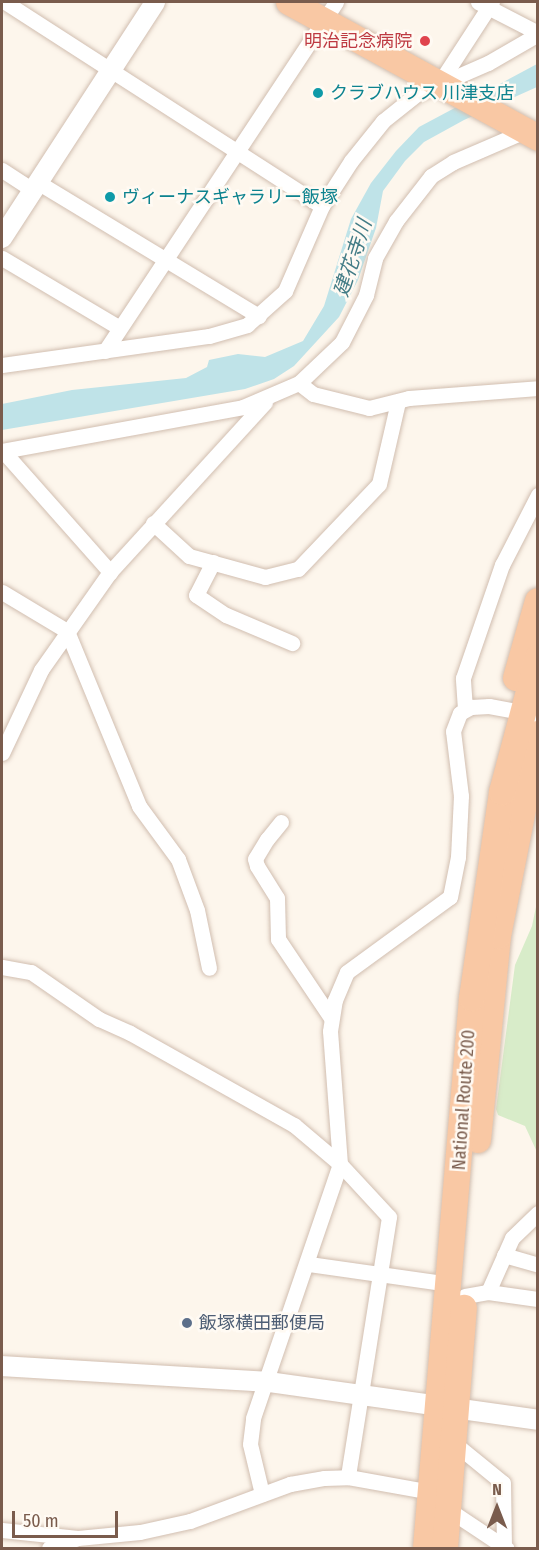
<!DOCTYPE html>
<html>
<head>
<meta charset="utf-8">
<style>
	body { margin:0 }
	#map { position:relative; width:539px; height:1550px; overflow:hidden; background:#fdf6ec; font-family:"Fira Sans Condensed","Noto Sans JP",sans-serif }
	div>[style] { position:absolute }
	.green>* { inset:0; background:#d8ecc9 }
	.water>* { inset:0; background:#bfe3e8 }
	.roads { filter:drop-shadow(0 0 2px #d1beb0) drop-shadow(0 0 2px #d1beb0) }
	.minor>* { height:15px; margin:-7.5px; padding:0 7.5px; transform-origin:7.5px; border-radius:7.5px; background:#fff }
	.tertiary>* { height:20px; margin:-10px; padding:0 10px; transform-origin:10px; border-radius:10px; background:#fff }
	.trunk>* { height:26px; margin:-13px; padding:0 13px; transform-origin:13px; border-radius:13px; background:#f9c8a4 }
	.dots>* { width:16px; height:16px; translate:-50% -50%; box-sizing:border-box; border:3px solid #fffaf3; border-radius:50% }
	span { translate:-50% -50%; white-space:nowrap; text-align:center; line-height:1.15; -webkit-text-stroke:5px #fffaf3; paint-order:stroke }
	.health-label { font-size:18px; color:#be3a42 }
	.right { translate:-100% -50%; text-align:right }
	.culture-label { font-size:18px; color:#0d838f }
	.left { translate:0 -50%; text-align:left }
	.street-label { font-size:18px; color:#7a5c4d }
	.service-label { font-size:18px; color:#4e5e75 }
	.water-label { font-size:20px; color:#437c86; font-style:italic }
	.frame { position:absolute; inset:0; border:3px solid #7a5c4d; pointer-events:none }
	.north { position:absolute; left:467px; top:1478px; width:60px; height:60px; -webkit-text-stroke:4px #fffaf3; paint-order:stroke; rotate:0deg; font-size:16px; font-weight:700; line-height:24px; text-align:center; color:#7a5c4d }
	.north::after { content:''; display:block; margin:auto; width:21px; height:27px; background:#7a5c4d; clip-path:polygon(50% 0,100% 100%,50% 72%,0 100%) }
	.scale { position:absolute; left:12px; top:1511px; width:106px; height:27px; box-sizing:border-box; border:3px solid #7a5c4d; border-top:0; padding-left:8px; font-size:18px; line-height:21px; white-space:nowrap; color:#7a5c4d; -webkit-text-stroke:4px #fffaf3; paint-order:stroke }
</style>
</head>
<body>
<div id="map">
	<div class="green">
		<div style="clip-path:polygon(537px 902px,537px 1152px,525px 1126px,498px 1115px,496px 1109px,515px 965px,532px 926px)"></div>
	</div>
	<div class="water">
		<div style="clip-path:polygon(537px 64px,537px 87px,464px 120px,424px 142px,405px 161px,383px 191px,376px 228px,358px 280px,339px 317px,294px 366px,274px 379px,245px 389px,2px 430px,2px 404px,72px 390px,186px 378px,207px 367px,209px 360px,238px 354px,265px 357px,303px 341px,324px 306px,351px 219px,371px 183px,396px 151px,419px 127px)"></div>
	</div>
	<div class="roads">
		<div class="minor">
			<div style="left:5px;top:2px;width:377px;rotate:32.8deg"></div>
			<div style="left:478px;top:2px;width:68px;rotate:27.3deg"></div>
			<div style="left:438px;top:85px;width:99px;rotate:-57deg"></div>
			<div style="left:2px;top:170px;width:38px;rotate:33deg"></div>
			<div style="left:39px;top:183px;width:257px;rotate:31.2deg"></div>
			<div style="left:2px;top:258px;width:137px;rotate:30.7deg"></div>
			<div style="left:105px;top:351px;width:419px;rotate:-56.5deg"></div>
			<div style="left:2px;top:365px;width:209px;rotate:-8deg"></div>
			<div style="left:209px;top:336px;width:40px;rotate:-16deg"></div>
			<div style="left:247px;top:325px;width:51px;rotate:-41.8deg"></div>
			<div style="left:285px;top:291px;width:93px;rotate:-66.5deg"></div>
			<div style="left:322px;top:206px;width:54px;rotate:-57.2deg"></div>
			<div style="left:351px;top:161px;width:51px;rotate:-51.3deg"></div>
			<div style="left:383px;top:121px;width:43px;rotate:-38.5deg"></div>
			<div style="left:417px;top:94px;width:77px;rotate:-23.6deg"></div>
			<div style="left:488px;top:63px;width:58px;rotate:-30.1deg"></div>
			<div style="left:299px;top:383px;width:18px;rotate:38deg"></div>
			<div style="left:313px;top:394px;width:58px;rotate:14deg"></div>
			<div style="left:369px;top:408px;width:41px;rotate:-14deg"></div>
			<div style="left:409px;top:398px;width:129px;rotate:-4.4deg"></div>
			<div style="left:2px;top:451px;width:245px;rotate:-10.3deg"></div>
			<div style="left:243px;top:407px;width:61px;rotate:-23.2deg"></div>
			<div style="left:299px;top:383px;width:59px;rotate:-43.6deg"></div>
			<div style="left:342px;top:342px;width:53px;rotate:-62.9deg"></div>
			<div style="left:366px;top:295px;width:38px;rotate:-76deg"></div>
			<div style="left:375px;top:258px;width:43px;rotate:-60.4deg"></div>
			<div style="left:396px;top:221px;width:57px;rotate:-52.1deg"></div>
			<div style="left:431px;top:176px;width:26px;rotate:-32deg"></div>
			<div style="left:453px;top:162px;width:78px;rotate:-23.3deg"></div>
			<div style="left:3px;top:451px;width:162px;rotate:48.5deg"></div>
			<div style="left:153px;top:523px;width:49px;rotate:42.5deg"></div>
			<div style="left:189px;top:556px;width:79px;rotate:15.4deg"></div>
			<div style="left:265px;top:577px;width:34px;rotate:-14deg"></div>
			<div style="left:298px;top:569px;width:117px;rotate:-46.4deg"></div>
			<div style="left:379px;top:484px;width:84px;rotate:-77deg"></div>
			<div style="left:213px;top:562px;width:37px;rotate:117deg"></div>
			<div style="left:196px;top:595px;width:36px;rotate:34deg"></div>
			<div style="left:226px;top:615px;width:72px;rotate:23deg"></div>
			<div style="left:2px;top:592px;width:76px;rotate:31deg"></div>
			<div style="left:67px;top:631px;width:189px;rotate:67.6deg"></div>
			<div style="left:139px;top:806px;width:66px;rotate:53.7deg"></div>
			<div style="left:178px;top:859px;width:54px;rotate:69.6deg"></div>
			<div style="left:197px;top:910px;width:59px;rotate:78.3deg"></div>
			<div style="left:465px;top:709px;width:31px;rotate:-94deg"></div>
			<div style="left:463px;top:678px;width:120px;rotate:-71deg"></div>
			<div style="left:502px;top:565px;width:79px;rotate:-62.8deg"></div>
			<div style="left:2px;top:753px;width:92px;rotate:-64.8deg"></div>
			<div style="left:41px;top:670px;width:120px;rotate:-54.9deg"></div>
			<div style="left:110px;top:572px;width:230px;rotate:-47.6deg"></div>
			<div style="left:281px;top:822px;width:22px;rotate:129deg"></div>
			<div style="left:267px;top:839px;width:23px;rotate:121deg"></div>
			<div style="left:255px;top:859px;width:7px;rotate:74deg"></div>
			<div style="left:257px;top:866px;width:38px;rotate:58deg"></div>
			<div style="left:277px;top:898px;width:41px;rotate:88.6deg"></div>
			<div style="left:278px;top:939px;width:95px;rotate:56.1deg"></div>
			<div style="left:2px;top:967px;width:29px;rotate:10deg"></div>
			<div style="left:31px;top:972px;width:83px;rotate:34.7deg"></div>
			<div style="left:99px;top:1019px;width:34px;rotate:24deg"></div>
			<div style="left:130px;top:1033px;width:188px;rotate:29.3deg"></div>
			<div style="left:294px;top:1125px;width:60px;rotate:40.3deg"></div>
			<div style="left:340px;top:1164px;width:72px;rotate:47.2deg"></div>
			<div style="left:389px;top:1217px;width:263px;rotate:99deg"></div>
			<div style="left:504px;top:1255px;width:35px;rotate:16deg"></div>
			<div style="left:309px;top:1264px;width:142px;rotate:8.1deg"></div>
			<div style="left:488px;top:1292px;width:50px;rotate:8deg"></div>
			<div style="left:465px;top:1296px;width:23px;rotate:-10deg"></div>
			<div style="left:488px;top:1292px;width:59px;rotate:-66deg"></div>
			<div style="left:512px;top:1238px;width:36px;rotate:-44deg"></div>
			<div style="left:454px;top:1443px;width:63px;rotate:39.2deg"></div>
			<div style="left:503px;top:1483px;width:64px;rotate:89.1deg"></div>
			<div style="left:262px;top:1494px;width:51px;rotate:-103.5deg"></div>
			<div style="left:250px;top:1444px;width:26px;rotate:-83deg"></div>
			<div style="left:253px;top:1418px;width:268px;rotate:-71.1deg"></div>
			<div style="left:340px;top:1164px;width:133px;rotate:-94.3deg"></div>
			<div style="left:330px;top:1031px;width:31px;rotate:-81deg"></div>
			<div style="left:335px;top:1000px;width:30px;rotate:-67deg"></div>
			<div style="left:347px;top:972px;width:127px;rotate:-36.1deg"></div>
			<div style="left:450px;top:897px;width:41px;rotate:-78.7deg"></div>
			<div style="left:458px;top:857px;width:61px;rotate:-87.2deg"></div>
			<div style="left:461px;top:796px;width:65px;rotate:-97deg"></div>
			<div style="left:453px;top:731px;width:19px;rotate:-69deg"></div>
			<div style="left:460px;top:713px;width:13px;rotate:-29deg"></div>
			<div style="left:471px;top:707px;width:18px;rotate:-3deg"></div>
			<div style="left:489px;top:706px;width:50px;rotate:10.4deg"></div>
			<div style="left:449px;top:1510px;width:69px;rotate:33.7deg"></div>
			<div style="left:2px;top:1530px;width:76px;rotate:6deg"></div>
			<div style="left:78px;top:1538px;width:62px;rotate:-5.5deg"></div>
			<div style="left:140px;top:1532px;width:51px;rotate:-12.4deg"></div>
			<div style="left:190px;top:1521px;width:107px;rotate:-20.3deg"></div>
			<div style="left:290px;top:1484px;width:35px;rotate:-10deg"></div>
			<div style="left:324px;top:1478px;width:24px;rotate:-2deg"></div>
			<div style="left:348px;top:1477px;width:84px;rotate:10.2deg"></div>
			<div style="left:49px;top:1548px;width:28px;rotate:-19deg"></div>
		</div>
		<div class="tertiary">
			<div style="left:2px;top:238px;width:281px;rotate:-57deg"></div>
			<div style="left:2px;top:1366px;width:267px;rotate:3.4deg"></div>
			<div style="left:269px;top:1382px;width:272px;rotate:8deg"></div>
		</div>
		<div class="trunk">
			<div style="left:289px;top:2px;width:284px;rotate:28.6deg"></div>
			<div style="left:516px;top:678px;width:80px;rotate:-74.1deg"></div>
			<div style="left:478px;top:1140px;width:205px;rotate:-84.4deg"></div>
			<div style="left:498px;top:936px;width:206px;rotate:-78.8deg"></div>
			<div style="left:426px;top:1548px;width:552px;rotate:-85.22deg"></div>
			<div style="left:472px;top:998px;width:208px;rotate:-81.7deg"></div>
			<div style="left:502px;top:792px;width:139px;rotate:-75deg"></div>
			<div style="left:445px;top:1548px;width:241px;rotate:-85.5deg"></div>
		</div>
	</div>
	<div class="dots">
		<div style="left:425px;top:41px;background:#e0444e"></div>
		<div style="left:318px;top:93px;background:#0f9aa8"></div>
		<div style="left:110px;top:197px;background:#0f9aa8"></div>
		<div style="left:187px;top:1323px;background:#5c6f8a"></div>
	</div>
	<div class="health-label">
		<span class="right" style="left:412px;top:41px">明治記念病院</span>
	</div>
	<div class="culture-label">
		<span class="left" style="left:330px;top:93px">クラブハウス 川津支店</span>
		<span class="left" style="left:122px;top:197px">ヴィーナスギャラリー飯塚</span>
	</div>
	<div class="street-label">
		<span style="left:464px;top:1100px;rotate:-86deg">National Route 200</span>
	</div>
	<div class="service-label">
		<span class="left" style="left:199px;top:1323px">飯塚横田郵便局</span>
	</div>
	<div class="water-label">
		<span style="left:353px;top:258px;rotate:-72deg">建花寺川</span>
	</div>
	<div class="frame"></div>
	<div class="north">N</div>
	<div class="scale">50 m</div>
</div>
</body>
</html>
